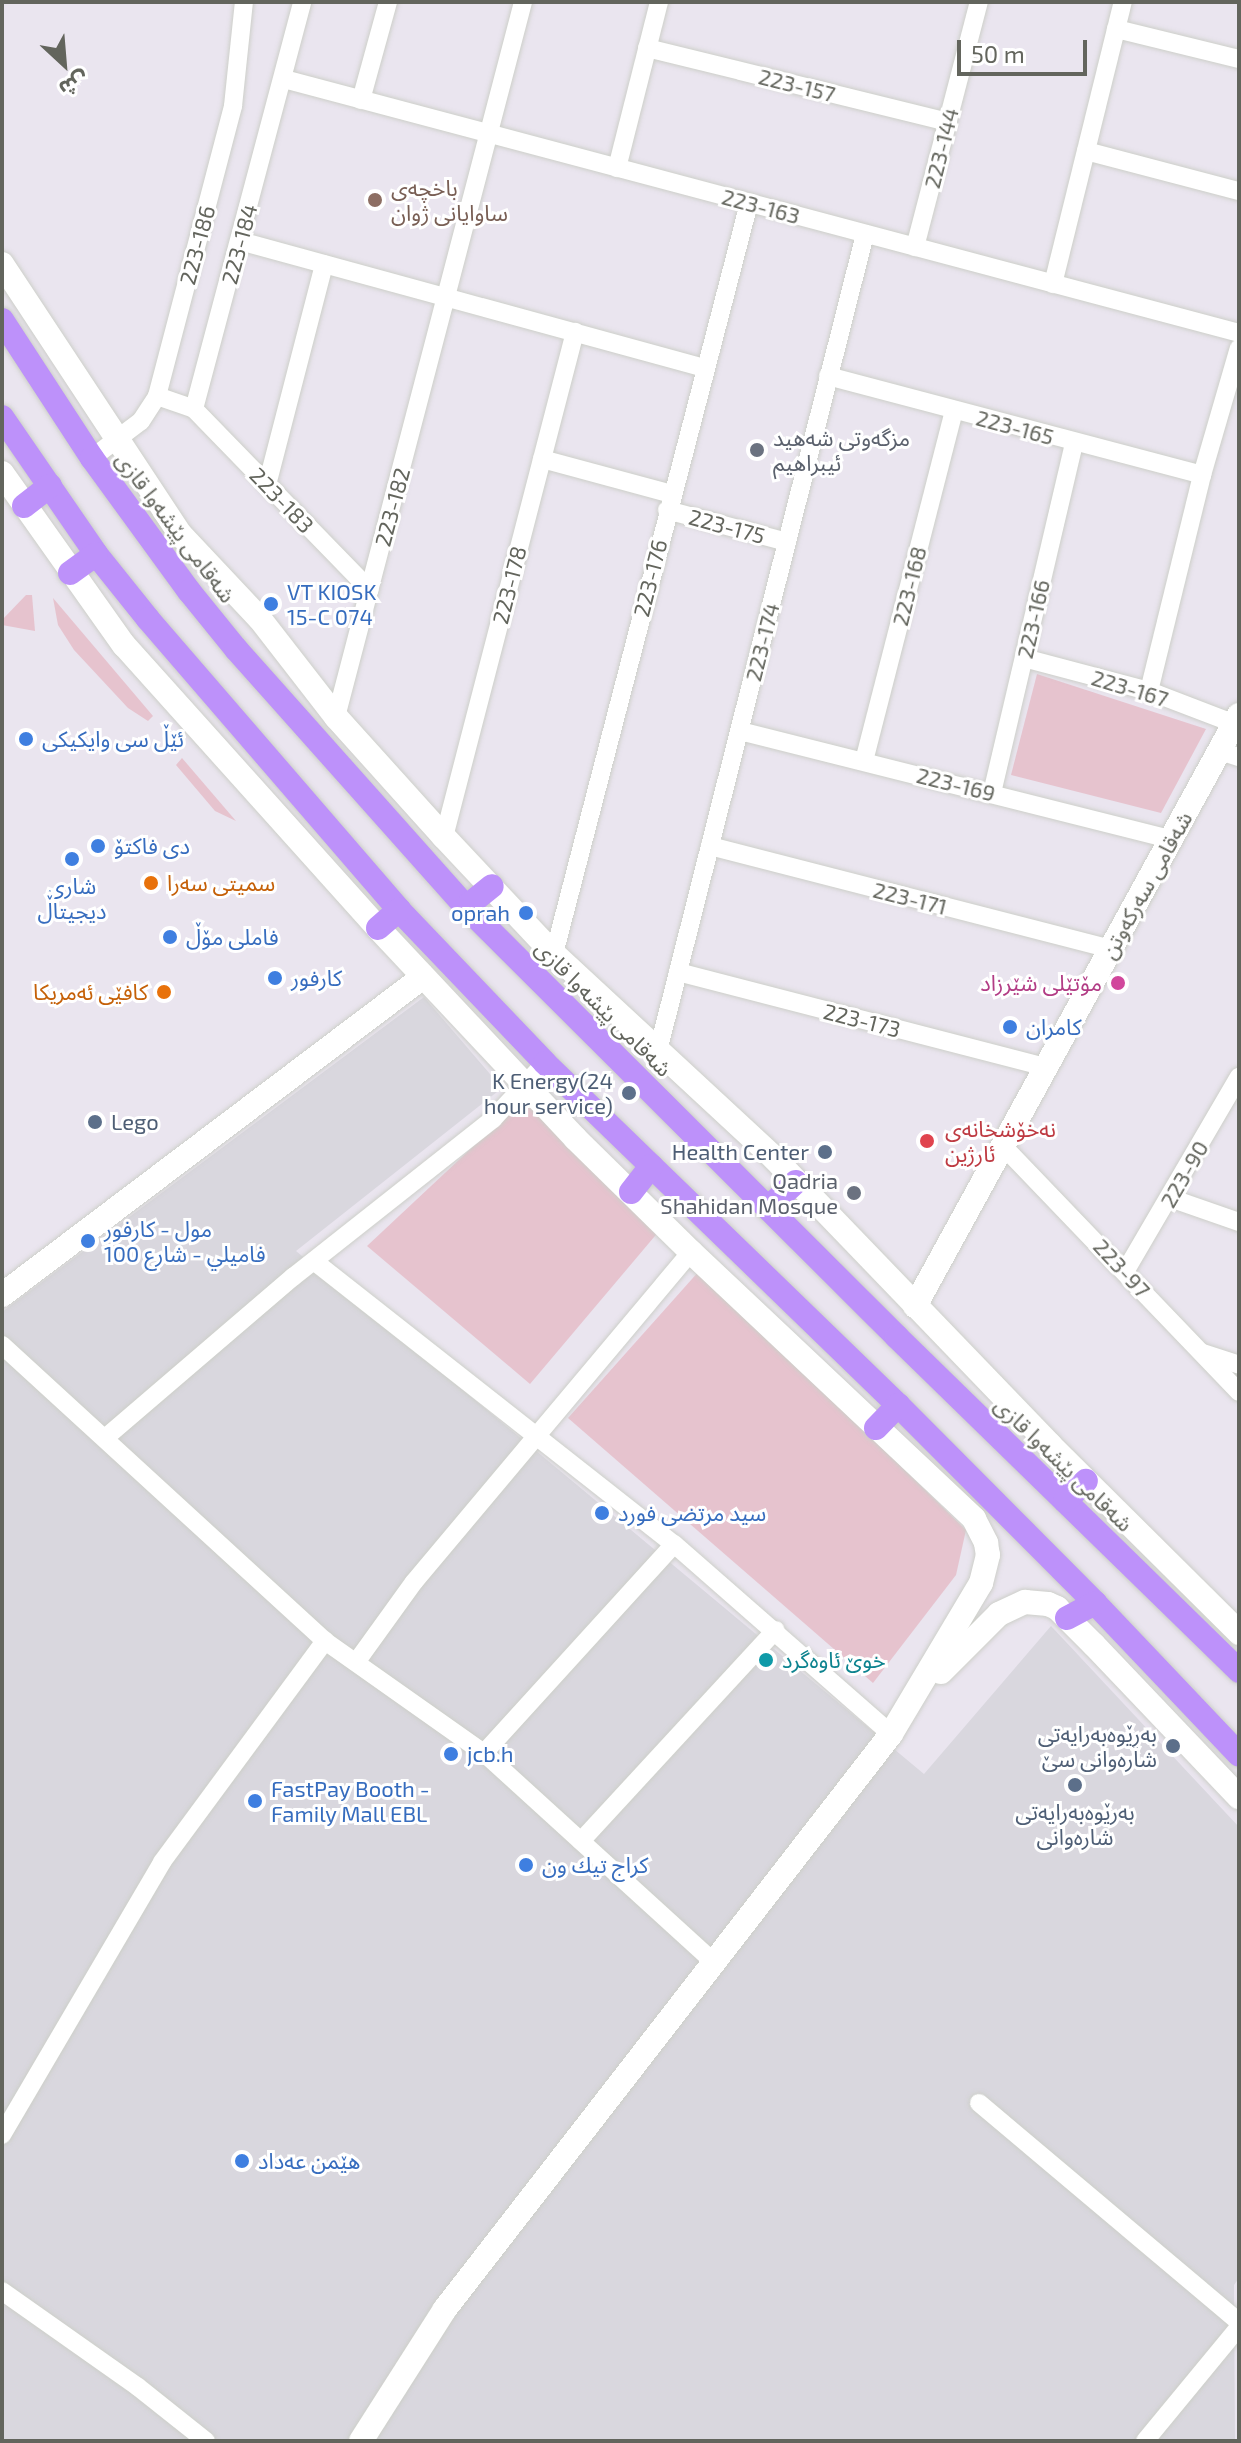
<!DOCTYPE html>
<html>
<head>
<meta charset="utf-8">
<style>
	body { margin:0 }
	#map { position:relative; width:1241px; height:2443px; overflow:hidden; background:#eae5ef; font-family:"Exo 2","Noto Sans Arabic",sans-serif }
	div>[style] { position:absolute }
	.industrial>* { inset:0; background:#d9d7de }
	.green>* { inset:0; background:#e6c3ce }
	.roads { filter:drop-shadow(0 0 2px #cdcfc9) drop-shadow(0 0 2px #cdcfc9) }
	.street>* { height:18px; margin:-9px; padding:0 9px; transform-origin:9px; border-radius:9px; background:#fff }
	.secondary>* { height:24px; margin:-12px; padding:0 12px; transform-origin:12px; border-radius:12px; background:#fff }
	.highway>* { height:24px; margin:-12px; padding:0 12px; transform-origin:12px; border-radius:12px; background:#bd91fa }
	.dots>* { width:22px; height:22px; translate:-50% -50%; box-sizing:border-box; border:4px solid #fff; border-radius:50% }
	span { translate:-50% -50%; white-space:nowrap; text-align:center; line-height:1.15; -webkit-text-stroke:6px #fff; paint-order:stroke }
	.street-label { font-size:22px; color:#63655d }
	.education-label { font-size:22px; color:#785e54 }
	.left { translate:0 -50%; text-align:left }
	.worship-label { font-size:22px; color:#5b616d }
	.right { translate:-100% -50%; text-align:right }
	.shop-label { font-size:22px; color:#366cbe }
	.food-label { font-size:22px; color:#c56008 }
	.hotel-label { font-size:22px; color:#b23c85 }
	.service-label { font-size:22px; color:#4e5e75 }
	.health-label { font-size:22px; color:#be3a42 }
	.culture-label { font-size:22px; color:#0d838f }
	.frame { position:absolute; inset:0; border:4px solid #63655d; pointer-events:none }
	.north { position:absolute; left:24px; top:24px; width:80px; height:80px; -webkit-text-stroke:6px #fff; paint-order:stroke; rotate:154deg; font-size:22px; font-weight:700; line-height:32px; text-align:center; color:#63655d }
	.north::after { content:''; display:block; margin:auto; width:28px; height:36px; background:#63655d; clip-path:polygon(50% 0,100% 100%,50% 72%,0 100%) }
	.scale { position:absolute; left:957px; top:40px; width:130px; height:36px; box-sizing:border-box; border:4px solid #63655d; border-top:0; padding-left:10px; font-size:24px; line-height:28px; white-space:nowrap; color:#63655d; -webkit-text-stroke:6px #fff; paint-order:stroke }
</style>
</head>
<body>
<div id="map">
	<div class="industrial">
		<div style="clip-path:polygon(424px 997px,502px 1088px,296px 1251px,924px 1774px,1051px 1626px,1239px 1827px,1239px 2278px,1234px 2285px,1235px 2441px,2px 2441px,2px 1312px)"></div>
	</div>
	<div class="green">
		<div style="clip-path:polygon(26px 595px,32px 595px,35px 631px,2px 625px,2px 620px)"></div>
		<div style="clip-path:polygon(53px 598px,153px 716px,148px 721px,128px 708px,74px 650px,58px 625px)"></div>
		<div style="clip-path:polygon(1037px 674px,1206px 729px,1161px 813px,1011px 775px)"></div>
		<div style="clip-path:polygon(182px 758px,236px 821px,215px 811px,176px 765px)"></div>
		<div style="clip-path:polygon(524px 1099px,660px 1230px,530px 1384px,367px 1246px)"></div>
		<div style="clip-path:polygon(700px 1270px,966px 1530px,956px 1575px,873px 1683px,568px 1418px)"></div>
	</div>
	<div class="roads">
		<div class="street">
			<div style="left:1116px;top:29px;width:127px;rotate:13.7deg"></div>
			<div style="left:647px;top:48px;width:310px;rotate:13.8deg"></div>
			<div style="left:284px;top:79px;width:988px;rotate:14.89deg"></div>
			<div style="left:361px;top:100px;width:102px;rotate:-74.6deg"></div>
			<div style="left:1086px;top:151px;width:158px;rotate:14.7deg"></div>
			<div style="left:617px;top:168px;width:171px;rotate:-75.8deg"></div>
			<div style="left:240px;top:241px;width:482px;rotate:15.3deg"></div>
			<div style="left:915px;top:247px;width:253px;rotate:-75.4deg"></div>
			<div style="left:1053px;top:284px;width:291px;rotate:-76.1deg"></div>
			<div style="left:828px;top:376px;width:387px;rotate:14.8deg"></div>
			<div style="left:157px;top:396px;width:39px;rotate:19deg"></div>
			<div style="left:194px;top:409px;width:252px;rotate:45.8deg"></div>
			<div style="left:194px;top:409px;width:421px;rotate:-75.1deg"></div>
			<div style="left:92px;top:458px;width:61px;rotate:-37.1deg"></div>
			<div style="left:141px;top:421px;width:30px;rotate:-57deg"></div>
			<div style="left:157px;top:396px;width:300px;rotate:-75.3deg"></div>
			<div style="left:233px;top:106px;width:105px;rotate:-84deg"></div>
			<div style="left:542px;top:459px;width:135px;rotate:15.1deg"></div>
			<div style="left:267px;top:485px;width:228px;rotate:-75.5deg"></div>
			<div style="left:667px;top:510px;width:124px;rotate:14.9deg"></div>
			<div style="left:1024px;top:658px;width:129px;rotate:14.8deg"></div>
			<div style="left:1149px;top:691px;width:92px;rotate:21deg"></div>
			<div style="left:1149px;top:691px;width:222px;rotate:-76.2deg"></div>
			<div style="left:1202px;top:475px;width:132px;rotate:-73.8deg"></div>
			<div style="left:336px;top:717px;width:739px;rotate:-75.34deg"></div>
			<div style="left:740px;top:731px;width:444px;rotate:14.1deg"></div>
			<div style="left:1220px;top:751px;width:20px;rotate:18deg"></div>
			<div style="left:864px;top:761px;width:361px;rotate:-75.6deg"></div>
			<div style="left:992px;top:793px;width:359px;rotate:-76.8deg"></div>
			<div style="left:444px;top:837px;width:522px;rotate:-75.46deg"></div>
			<div style="left:710px;top:846px;width:414px;rotate:14.4deg"></div>
			<div style="left:554px;top:954px;width:776px;rotate:-75.44deg"></div>
			<div style="left:678px;top:972px;width:380px;rotate:14.5deg"></div>
			<div style="left:658px;top:1051px;width:843px;rotate:-75.78deg"></div>
			<div style="left:1003px;top:1146px;width:341px;rotate:46.2deg"></div>
			<div style="left:1170px;top:1198px;width:73px;rotate:19.2deg"></div>
			<div style="left:315px;top:1262px;width:457px;rotate:38.2deg"></div>
			<div style="left:674px;top:1544px;width:288px;rotate:41.2deg"></div>
			<div style="left:1126px;top:1270px;width:224px;rotate:-59.7deg"></div>
			<div style="left:2px;top:1345px;width:438px;rotate:42.5deg"></div>
			<div style="left:325px;top:1641px;width:194px;rotate:35.2deg"></div>
			<div style="left:484px;top:1753px;width:312px;rotate:42.3deg"></div>
			<div style="left:1203px;top:1353px;width:38px;rotate:18deg"></div>
			<div style="left:105px;top:1438px;width:248px;rotate:-40.6deg"></div>
			<div style="left:293px;top:1277px;width:255px;rotate:-38.3deg"></div>
			<div style="left:493px;top:1119px;width:76px;rotate:-47.1deg"></div>
			<div style="left:357px;top:1661px;width:97px;rotate:-54.2deg"></div>
			<div style="left:414px;top:1582px;width:431px;rotate:-50deg"></div>
			<div style="left:484px;top:1753px;width:282px;rotate:-47.7deg"></div>
			<div style="left:581px;top:1841px;width:287px;rotate:-47.3deg"></div>
			<div style="left:979px;top:2103px;width:340px;rotate:40.1deg"></div>
			<div style="left:2px;top:2135px;width:316px;rotate:-59.6deg"></div>
			<div style="left:162px;top:1862px;width:275px;rotate:-53.6deg"></div>
			<div style="left:2px;top:2291px;width:166px;rotate:35.2deg"></div>
			<div style="left:138px;top:2387px;width:87px;rotate:38.5deg"></div>
			<div style="left:1145px;top:2441px;width:148px;rotate:-50.5deg"></div>
		</div>
		<div class="secondary">
			<div style="left:2px;top:264px;width:325px;rotate:56.6deg"></div>
			<div style="left:181px;top:535px;width:115px;rotate:46.8deg"></div>
			<div style="left:260px;top:619px;width:124px;rotate:52.2deg"></div>
			<div style="left:336px;top:717px;width:161px;rotate:48deg"></div>
			<div style="left:444px;top:837px;width:161px;rotate:46.8deg"></div>
			<div style="left:554px;top:954px;width:300px;rotate:42.8deg"></div>
			<div style="left:774px;top:1158px;width:398px;rotate:46.1deg"></div>
			<div style="left:1050px;top:1445px;width:267px;rotate:44.8deg"></div>
			<div style="left:2px;top:473px;width:211px;rotate:54.7deg"></div>
			<div style="left:124px;top:645px;width:380px;rotate:48.1deg"></div>
			<div style="left:378px;top:928px;width:289px;rotate:46.8deg"></div>
			<div style="left:576px;top:1139px;width:161px;rotate:44.5deg"></div>
			<div style="left:691px;top:1252px;width:389px;rotate:43.3deg"></div>
			<div style="left:974px;top:1519px;width:27px;rotate:63deg"></div>
			<div style="left:986px;top:1543px;width:12px;rotate:81deg"></div>
			<div style="left:988px;top:1555px;width:29px;rotate:104deg"></div>
			<div style="left:981px;top:1583px;width:176px;rotate:120.8deg"></div>
			<div style="left:891px;top:1734px;width:728px;rotate:127.8deg"></div>
			<div style="left:445px;top:2309px;width:156px;rotate:122.5deg"></div>
			<div style="left:2px;top:1295px;width:528px;rotate:-37.07deg"></div>
			<div style="left:915px;top:1306px;width:674px;rotate:-61.27deg"></div>
			<div style="left:941px;top:1672px;width:82px;rotate:-45deg"></div>
			<div style="left:999px;top:1614px;width:29px;rotate:-25deg"></div>
			<div style="left:1025px;top:1602px;width:23px;rotate:5deg"></div>
			<div style="left:1048px;top:1604px;width:10px;rotate:24deg"></div>
			<div style="left:1057px;top:1608px;width:52px;rotate:45deg"></div>
			<div style="left:1094px;top:1645px;width:210px;rotate:46.4deg"></div>
		</div>
		<div class="highway">
			<div style="left:2px;top:320px;width:165px;rotate:56.9deg"></div>
			<div style="left:92px;top:458px;width:165px;rotate:53.9deg"></div>
			<div style="left:189px;top:591px;width:75px;rotate:51deg"></div>
			<div style="left:236px;top:649px;width:346px;rotate:48.3deg"></div>
			<div style="left:466px;top:907px;width:609px;rotate:44.93deg"></div>
			<div style="left:897px;top:1337px;width:478px;rotate:44.3deg"></div>
			<div style="left:2px;top:417px;width:166px;rotate:55.5deg"></div>
			<div style="left:96px;top:554px;width:83px;rotate:51.3deg"></div>
			<div style="left:148px;top:619px;width:384px;rotate:49.2deg"></div>
			<div style="left:399px;top:910px;width:211px;rotate:46.3deg"></div>
			<div style="left:545px;top:1063px;width:492px;rotate:44.1deg"></div>
			<div style="left:898px;top:1405px;width:279px;rotate:45.1deg"></div>
			<div style="left:1095px;top:1603px;width:209px;rotate:46.5deg"></div>
			<div style="left:24px;top:506px;width:33px;rotate:-38deg"></div>
			<div style="left:70px;top:573px;width:32px;rotate:-36deg"></div>
			<div style="left:466px;top:907px;width:33px;rotate:-39deg"></div>
			<div style="left:378px;top:928px;width:28px;rotate:-41deg"></div>
			<div style="left:631px;top:1192px;width:33px;rotate:-52deg"></div>
			<div style="left:768px;top:1208px;width:38px;rotate:-43deg"></div>
			<div style="left:876px;top:1428px;width:32px;rotate:-46deg"></div>
			<div style="left:1065px;top:1501px;width:29px;rotate:-44deg"></div>
			<div style="left:1067px;top:1618px;width:32px;rotate:-28deg"></div>
		</div>
	</div>
	<div class="dots">
		<div style="left:375px;top:200px;background:#8d6e63"></div>
		<div style="left:757px;top:450px;background:#6b7280"></div>
		<div style="left:271px;top:604px;background:#3f7fe0"></div>
		<div style="left:26px;top:739px;background:#3f7fe0"></div>
		<div style="left:98px;top:846px;background:#3f7fe0"></div>
		<div style="left:72px;top:859px;background:#3f7fe0"></div>
		<div style="left:151px;top:883px;background:#e8710a"></div>
		<div style="left:526px;top:913px;background:#3f7fe0"></div>
		<div style="left:170px;top:937px;background:#3f7fe0"></div>
		<div style="left:275px;top:978px;background:#3f7fe0"></div>
		<div style="left:1118px;top:983px;background:#d1479c"></div>
		<div style="left:164px;top:992px;background:#e8710a"></div>
		<div style="left:1010px;top:1027px;background:#3f7fe0"></div>
		<div style="left:629px;top:1093px;background:#5c6f8a"></div>
		<div style="left:95px;top:1122px;background:#5c6f8a"></div>
		<div style="left:927px;top:1141px;background:#e0444e"></div>
		<div style="left:825px;top:1152px;background:#5c6f8a"></div>
		<div style="left:854px;top:1193px;background:#6b7280"></div>
		<div style="left:88px;top:1241px;background:#3f7fe0"></div>
		<div style="left:602px;top:1513px;background:#3f7fe0"></div>
		<div style="left:766px;top:1660px;background:#0f9aa8"></div>
		<div style="left:1173px;top:1746px;background:#5c6f8a"></div>
		<div style="left:451px;top:1754px;background:#3f7fe0"></div>
		<div style="left:1075px;top:1785px;background:#5c6f8a"></div>
		<div style="left:255px;top:1801px;background:#3f7fe0"></div>
		<div style="left:526px;top:1865px;background:#3f7fe0"></div>
		<div style="left:242px;top:2161px;background:#3f7fe0"></div>
	</div>
	<div class="street-label">
		<span style="left:797px;top:85px;rotate:14deg">223-157</span>
		<span style="left:941px;top:148px;rotate:-76deg">223-144</span>
		<span style="left:761px;top:206px;rotate:15deg">223-163</span>
		<span style="left:239px;top:244px;rotate:-75deg">223-184</span>
		<span style="left:197px;top:245px;rotate:-75deg">223-186</span>
		<span style="left:1015px;top:427px;rotate:15deg">223-165</span>
		<span style="left:282px;top:500px;rotate:46deg">223-183</span>
		<span style="left:392px;top:507px;rotate:-75deg">223-182</span>
		<span style="left:727px;top:526px;rotate:15deg">223-175</span>
		<span style="left:176px;top:527px;rotate:53deg">شەقامی پێشەوا قازی</span>
		<span style="left:650px;top:578px;rotate:-76deg">223-176</span>
		<span style="left:509px;top:585px;rotate:-76deg">223-178</span>
		<span style="left:909px;top:586px;rotate:-76deg">223-168</span>
		<span style="left:1033px;top:619px;rotate:-77deg">223-166</span>
		<span style="left:762px;top:642px;rotate:-76deg">223-174</span>
		<span style="left:1130px;top:688px;rotate:17deg">223-167</span>
		<span style="left:956px;top:784px;rotate:14deg">223-169</span>
		<span style="left:1146px;top:885px;rotate:-61deg">شەقامی سەرکەوتن</span>
		<span style="left:910px;top:898px;rotate:14deg">223-171</span>
		<span style="left:604px;top:1008px;rotate:45deg">شەقامی پێشەوا قازی</span>
		<span style="left:862px;top:1020px;rotate:14deg">223-173</span>
		<span style="left:1184px;top:1174px;rotate:-60deg">223-90</span>
		<span style="left:1122px;top:1268px;rotate:47deg">223-97</span>
		<span style="left:1064px;top:1464px;rotate:44deg">شەقامی پێشەوا قازی</span>
	</div>
	<div class="education-label">
		<span class="left" style="left:391px;top:200px">باخچەی<br>ساوایانی ژوان</span>
	</div>
	<div class="worship-label">
		<span class="left" style="left:773px;top:450px">مزگەوتی شەهید<br>ئیبراهیم</span>
		<span class="right" style="left:838px;top:1193px">Qadria<br>Shahidan Mosque</span>
	</div>
	<div class="shop-label">
		<span class="left" style="left:287px;top:604px">VT KIOSK<br>15-C 074</span>
		<span class="left" style="left:42px;top:739px">ئێڵ سی وایکیکی</span>
		<span class="left" style="left:114px;top:846px">دی فاکتۆ</span>
		<span style="left:72px;top:898px">شاری<br>دیجیتاڵ</span>
		<span class="right" style="left:510px;top:913px">oprah</span>
		<span class="left" style="left:186px;top:937px">فاملی مۆڵ</span>
		<span class="left" style="left:291px;top:978px">کارفور</span>
		<span class="left" style="left:1026px;top:1027px">كامران</span>
		<span class="left" style="left:104px;top:1241px">مول - كارفور<br>فاميلي - شارع 100</span>
		<span class="left" style="left:618px;top:1513px">سيد مرتضى فورد</span>
		<span class="left" style="left:467px;top:1754px">jcb.h</span>
		<span class="left" style="left:271px;top:1801px">FastPay Booth -<br>Family Mall EBL</span>
		<span class="left" style="left:542px;top:1865px">كراج تيك ون</span>
		<span class="left" style="left:258px;top:2161px">هێمن عەداد</span>
	</div>
	<div class="food-label">
		<span class="left" style="left:167px;top:883px">سمیتی سەرا</span>
		<span class="right" style="left:148px;top:992px">کافێی ئەمریکا</span>
	</div>
	<div class="hotel-label">
		<span class="right" style="left:1102px;top:983px">مۆتێلی شێرزاد</span>
	</div>
	<div class="service-label">
		<span class="right" style="left:613px;top:1093px">K Energy(24<br>hour service)</span>
		<span class="left" style="left:111px;top:1122px">Lego</span>
		<span class="right" style="left:809px;top:1152px">Health Center</span>
		<span class="right" style="left:1157px;top:1746px">بەڕێوەبەرایەتی<br>شارەوانی سێ</span>
		<span style="left:1075px;top:1824px">بەرێوەبەرایەتی<br>شارەوانی</span>
	</div>
	<div class="health-label">
		<span class="left" style="left:945px;top:1141px">نەخۆشخانەی<br>ئارژین</span>
	</div>
	<div class="culture-label">
		<span class="left" style="left:782px;top:1660px">خوێ ئاوەگرد</span>
	</div>
	<div class="frame"></div>
	<div class="north">ش</div>
	<div class="scale">50 m</div>
</div>
</body>
</html>
